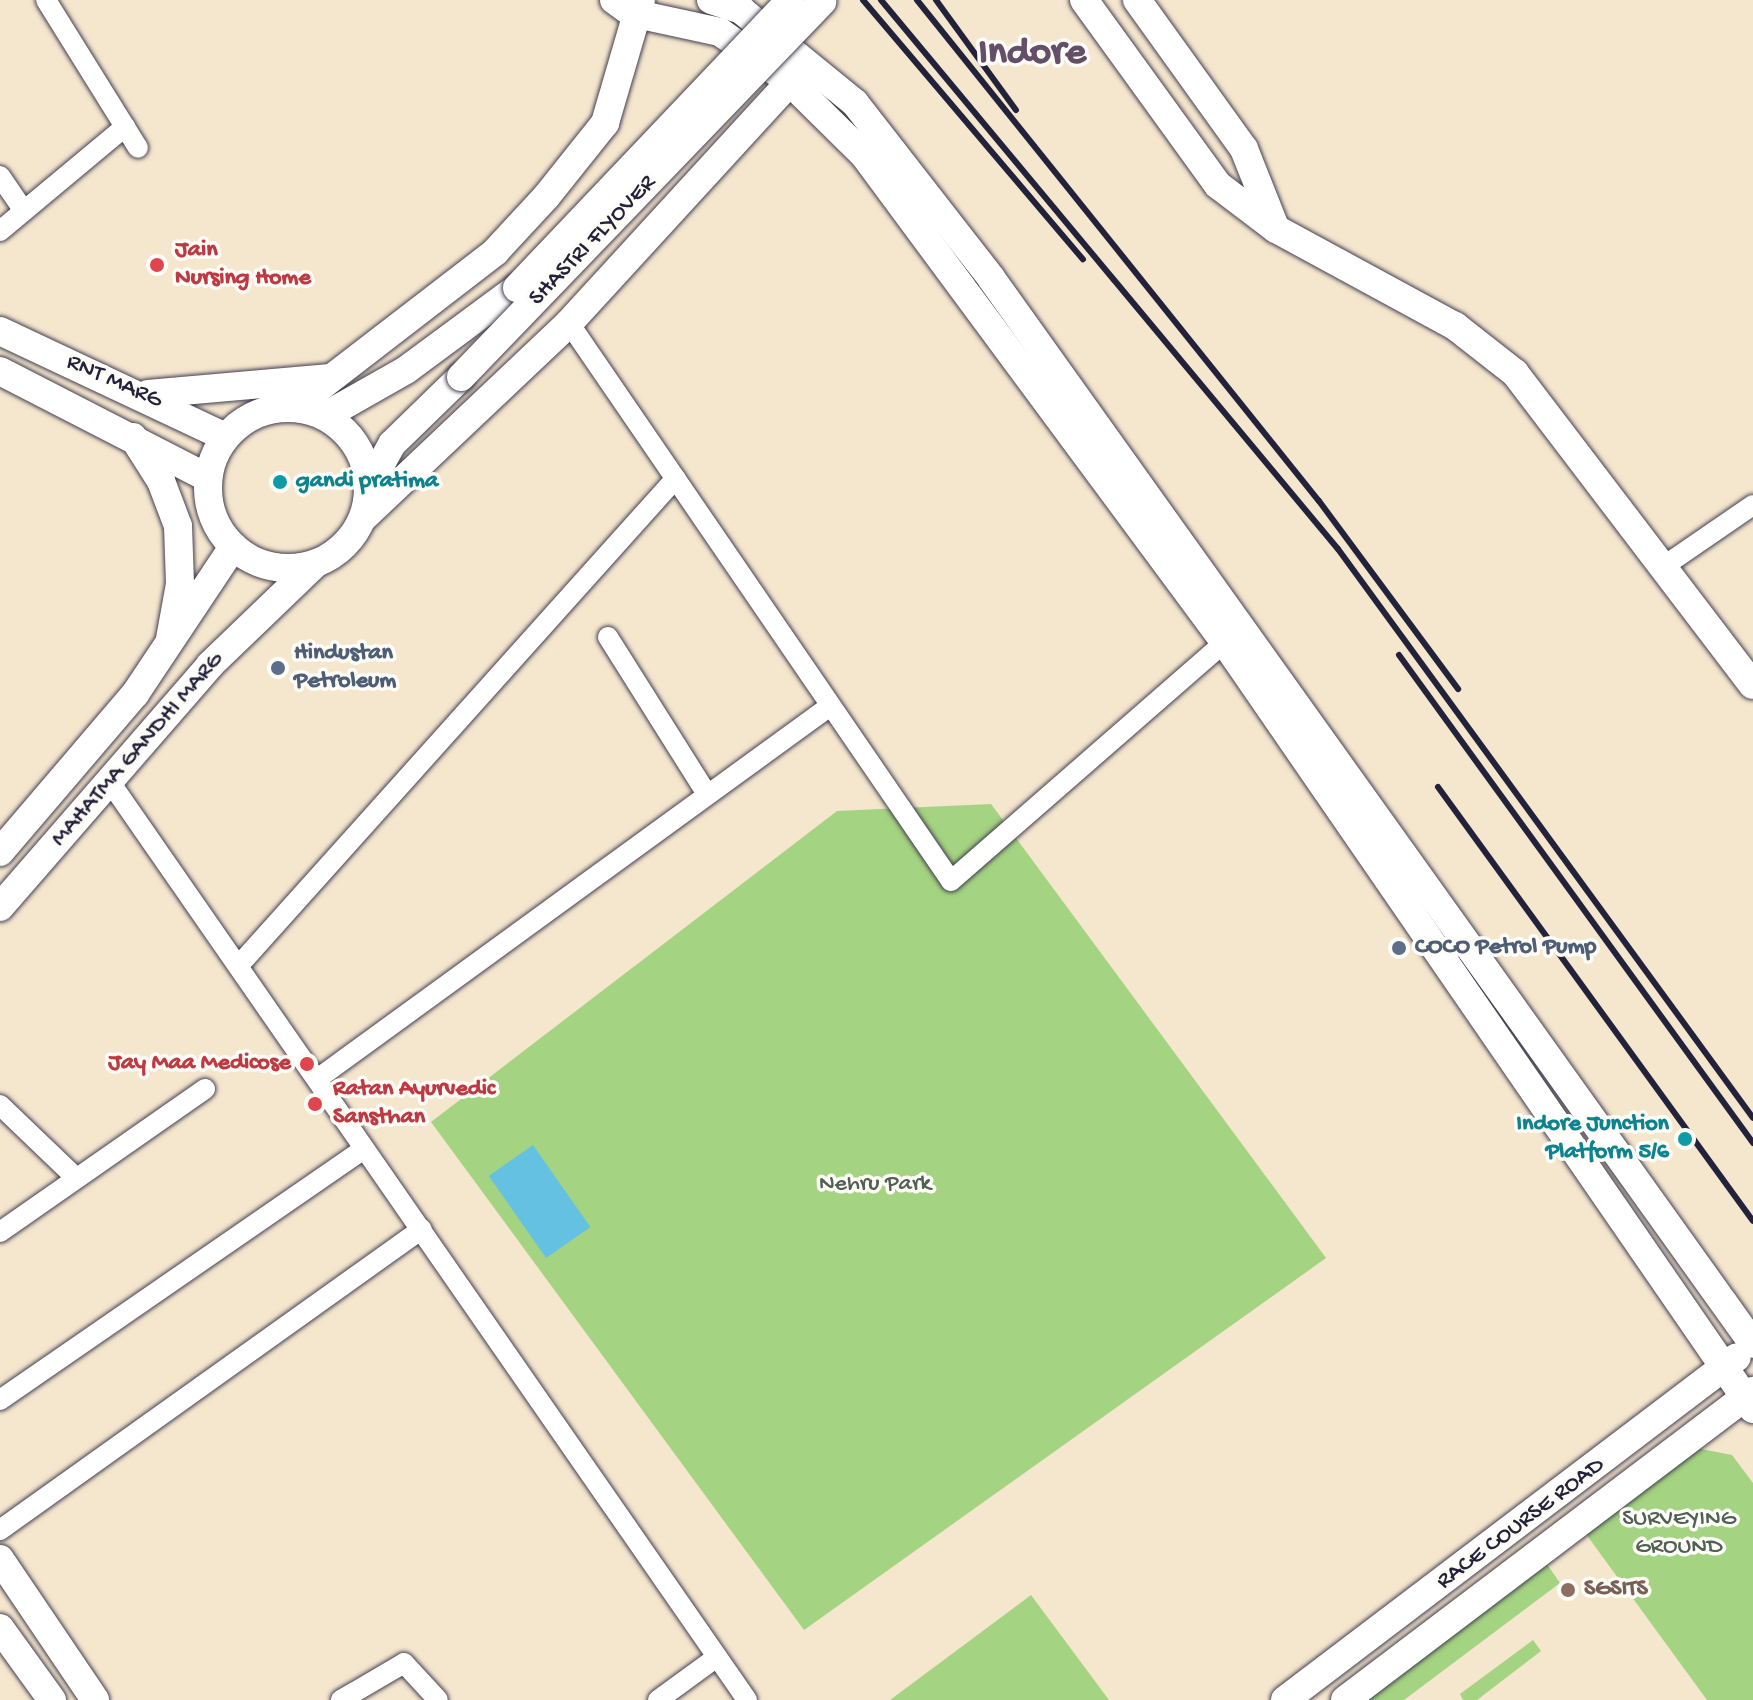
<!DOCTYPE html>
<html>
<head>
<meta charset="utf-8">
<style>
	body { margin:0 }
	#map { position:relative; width:1753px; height:1700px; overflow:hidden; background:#f5e6ce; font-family:"Gochi Hand",sans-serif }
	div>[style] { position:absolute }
	.green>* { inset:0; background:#a4d381 }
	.water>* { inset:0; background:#64c1e2; transform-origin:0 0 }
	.roads { filter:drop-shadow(0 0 2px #423f51) drop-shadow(0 0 2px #423f51) }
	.street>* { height:20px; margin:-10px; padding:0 10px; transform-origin:10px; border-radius:10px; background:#fff }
	.secondary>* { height:28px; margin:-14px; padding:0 14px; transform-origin:14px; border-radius:14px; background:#fff }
	.secondary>.ring { margin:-14px; padding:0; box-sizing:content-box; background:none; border:28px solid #fff; border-radius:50% }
	.rail>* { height:6px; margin:-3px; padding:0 3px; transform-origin:3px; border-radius:3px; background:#22223b }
	.bridges { filter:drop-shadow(0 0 2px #423f51) drop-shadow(0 0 2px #423f51) }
	.secondary-bridge>* { height:28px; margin:-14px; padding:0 14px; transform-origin:14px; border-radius:14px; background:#fff }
	.dots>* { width:22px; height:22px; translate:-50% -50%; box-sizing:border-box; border:4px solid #fdfcf7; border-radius:50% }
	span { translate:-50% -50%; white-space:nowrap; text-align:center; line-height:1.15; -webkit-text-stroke:7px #fdfcf7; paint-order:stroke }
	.street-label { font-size:24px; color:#22223b }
	.health-label { font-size:24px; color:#be3a42; font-weight:700 }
	.left { translate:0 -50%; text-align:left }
	.right { translate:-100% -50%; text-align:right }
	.culture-label { font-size:24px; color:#0d838f; font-weight:700 }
	.service-label { font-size:24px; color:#4e5e75; font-weight:700 }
	.park-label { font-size:24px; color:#506054 }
	.education-label { font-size:24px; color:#785e54; font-weight:700 }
	.town-label { font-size:40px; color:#644f69; font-weight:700 }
</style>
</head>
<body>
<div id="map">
	<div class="green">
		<div style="clip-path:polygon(991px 804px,1326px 1258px,804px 1630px,431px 1122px,837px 811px)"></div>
		<div style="clip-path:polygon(1686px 1446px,1732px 1455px,1753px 1483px,1753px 1700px,1707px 1700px,1575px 1519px)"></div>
		<div style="clip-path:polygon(1535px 1547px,1560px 1583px,1404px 1700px,1329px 1700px)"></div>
		<div style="clip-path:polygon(1031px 1595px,1109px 1700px,890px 1700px)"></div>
		<div style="clip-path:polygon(1533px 1640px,1541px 1651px,1477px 1700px,1463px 1700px,1460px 1694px)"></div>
	</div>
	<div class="water">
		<div style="left:533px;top:1145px;width:100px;height:54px;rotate:55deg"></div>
	</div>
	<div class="roads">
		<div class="street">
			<div style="left:46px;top:0;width:174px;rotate:58.1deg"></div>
			<div style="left:0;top:176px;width:42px;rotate:55.6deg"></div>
			<div style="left:0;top:231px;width:163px;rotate:-39.8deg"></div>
			<div style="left:569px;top:323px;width:676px;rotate:55.6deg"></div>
			<div style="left:951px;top:881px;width:374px;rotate:-41.1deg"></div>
			<div style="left:1664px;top:566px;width:108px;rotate:-34.4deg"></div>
			<div style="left:608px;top:637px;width:186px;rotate:57.8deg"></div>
			<div style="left:110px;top:782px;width:1117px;rotate:55.24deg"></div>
			<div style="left:241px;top:963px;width:651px;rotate:-48.11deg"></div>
			<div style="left:320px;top:1077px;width:631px;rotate:-36.03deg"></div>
			<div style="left:0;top:1105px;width:103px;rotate:43.8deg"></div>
			<div style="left:0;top:1232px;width:250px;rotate:-34.9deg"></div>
			<div style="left:0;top:1400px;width:442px;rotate:-34.6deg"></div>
			<div style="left:0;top:1530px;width:518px;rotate:-35.5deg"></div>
			<div style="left:341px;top:1700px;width:73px;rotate:-30.4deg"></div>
			<div style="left:404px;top:1663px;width:50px;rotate:47.4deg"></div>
			<div style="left:658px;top:1700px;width:73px;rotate:-36.1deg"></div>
		</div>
		<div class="secondary">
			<div style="left:614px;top:0;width:22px;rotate:36deg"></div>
			<div style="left:632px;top:13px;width:90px;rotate:12.2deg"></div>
			<div style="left:720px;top:32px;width:85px;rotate:35.4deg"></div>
			<div style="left:789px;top:81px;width:105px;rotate:44.6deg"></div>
			<div style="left:864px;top:155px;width:603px;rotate:53.49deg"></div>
			<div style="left:1223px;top:640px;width:934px;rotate:55.43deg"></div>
			<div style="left:711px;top:0;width:32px;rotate:18deg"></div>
			<div style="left:741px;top:10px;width:147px;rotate:39.2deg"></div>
			<div style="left:855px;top:103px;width:222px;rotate:52.1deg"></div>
			<div style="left:991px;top:278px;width:1310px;rotate:54.44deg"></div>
			<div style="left:1084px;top:0;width:228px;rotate:54.1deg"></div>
			<div style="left:1218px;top:185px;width:73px;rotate:37.2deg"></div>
			<div style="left:1276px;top:229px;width:204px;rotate:28.5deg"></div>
			<div style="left:1455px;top:326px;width:76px;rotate:38.1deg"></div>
			<div style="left:1515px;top:373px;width:392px;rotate:52.7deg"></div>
			<div style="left:1137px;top:0;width:183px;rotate:54.3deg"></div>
			<div style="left:1244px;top:149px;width:84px;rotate:68.3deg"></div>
			<div style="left:0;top:331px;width:249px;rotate:25.2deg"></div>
			<div style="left:0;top:371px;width:234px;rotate:27.2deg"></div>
			<div style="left:148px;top:394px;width:183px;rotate:-5deg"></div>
			<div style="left:294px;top:407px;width:254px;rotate:-37.6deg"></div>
			<div style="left:495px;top:252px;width:75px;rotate:-47.2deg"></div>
			<div style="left:546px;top:197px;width:95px;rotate:-51.4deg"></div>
			<div style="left:605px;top:123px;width:128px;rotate:-73.7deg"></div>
			<div class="ring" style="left:208px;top:408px;width:132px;height:132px"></div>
			<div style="left:325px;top:416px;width:93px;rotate:-29.6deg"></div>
			<div style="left:406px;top:370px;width:138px;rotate:-36.5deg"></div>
			<div style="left:133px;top:437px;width:52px;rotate:57.5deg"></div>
			<div style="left:161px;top:481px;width:48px;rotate:69.3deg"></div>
			<div style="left:178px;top:526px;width:58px;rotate:88deg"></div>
			<div style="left:180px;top:584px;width:56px;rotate:100.3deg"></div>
			<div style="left:369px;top:486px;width:48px;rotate:-61.3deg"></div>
			<div style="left:392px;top:444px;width:96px;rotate:-44.2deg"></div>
			<div style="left:364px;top:517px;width:282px;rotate:-43.4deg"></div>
			<div style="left:569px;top:323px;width:345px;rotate:-47.5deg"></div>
			<div style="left:0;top:852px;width:208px;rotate:-49.5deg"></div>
			<div style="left:135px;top:694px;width:177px;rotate:-56.3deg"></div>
			<div style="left:0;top:907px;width:320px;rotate:-49deg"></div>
			<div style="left:210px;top:665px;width:146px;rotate:-43.9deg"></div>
			<div style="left:0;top:1559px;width:170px;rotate:56deg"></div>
			<div style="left:0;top:1628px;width:89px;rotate:54.2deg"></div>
			<div style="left:1285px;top:1700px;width:567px;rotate:-37.19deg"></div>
			<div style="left:1345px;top:1700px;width:512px;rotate:-37.14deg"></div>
		</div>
	</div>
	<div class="rail">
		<div style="left:863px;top:0;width:340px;rotate:49.7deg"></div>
		<div style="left:881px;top:0;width:714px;rotate:50.23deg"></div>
		<div style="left:1338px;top:549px;width:704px;rotate:53.89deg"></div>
		<div style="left:917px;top:0;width:642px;rotate:51.26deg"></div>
		<div style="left:1319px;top:501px;width:234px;rotate:53.5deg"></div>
		<div style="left:936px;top:0;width:136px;rotate:54deg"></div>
		<div style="left:1399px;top:655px;width:603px;rotate:54.04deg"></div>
		<div style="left:1438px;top:787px;width:536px;rotate:54.03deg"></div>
	</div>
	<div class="bridges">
		<div class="secondary-bridge">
			<div style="left:517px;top:288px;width:397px;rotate:-46.5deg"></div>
			<div style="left:461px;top:377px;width:521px;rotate:-46.09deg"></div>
		</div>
	</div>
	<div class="dots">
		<div style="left:157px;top:265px;background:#e0444e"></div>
		<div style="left:280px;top:482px;background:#0f9aa8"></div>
		<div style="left:278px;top:668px;background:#5c6f8a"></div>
		<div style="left:1399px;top:948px;background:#5c6f8a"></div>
		<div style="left:307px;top:1064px;background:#e0444e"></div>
		<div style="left:315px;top:1104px;background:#e0444e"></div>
		<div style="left:1685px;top:1139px;background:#0f9aa8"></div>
		<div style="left:1568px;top:1590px;background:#8d6e63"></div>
	</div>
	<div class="street-label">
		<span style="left:593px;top:241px;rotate:-46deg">SHASTRI FLYOVER</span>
		<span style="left:114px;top:382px;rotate:24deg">RNT MARG</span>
		<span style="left:138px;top:750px;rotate:-49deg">MAHATMA GANDHI MARG</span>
		<span style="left:1521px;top:1524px;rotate:-37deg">RACE COURSE ROAD</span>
	</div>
	<div class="health-label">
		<span class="left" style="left:175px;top:265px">Jain<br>Nursing Home</span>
		<span class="right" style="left:291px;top:1064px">Jay Maa Medicose</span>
		<span class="left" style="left:333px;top:1104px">Ratan Ayurvedic<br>Sansthan</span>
	</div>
	<div class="culture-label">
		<span class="left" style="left:296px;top:482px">gandi pratima</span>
		<span class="right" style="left:1669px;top:1139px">Indore Junction<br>Platform 5/6</span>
	</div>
	<div class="service-label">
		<span class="left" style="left:294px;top:668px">Hindustan<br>Petroleum</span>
		<span class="left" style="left:1415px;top:948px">COCO Petrol Pump</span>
	</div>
	<div class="park-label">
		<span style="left:875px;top:1185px">Nehru Park</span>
		<span style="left:1679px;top:1534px">SURVEYING<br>GROUND</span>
	</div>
	<div class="education-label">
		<span class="left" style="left:1584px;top:1590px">SGSITS</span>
	</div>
	<div class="town-label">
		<span style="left:1032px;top:54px">Indore</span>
	</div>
</div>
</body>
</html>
